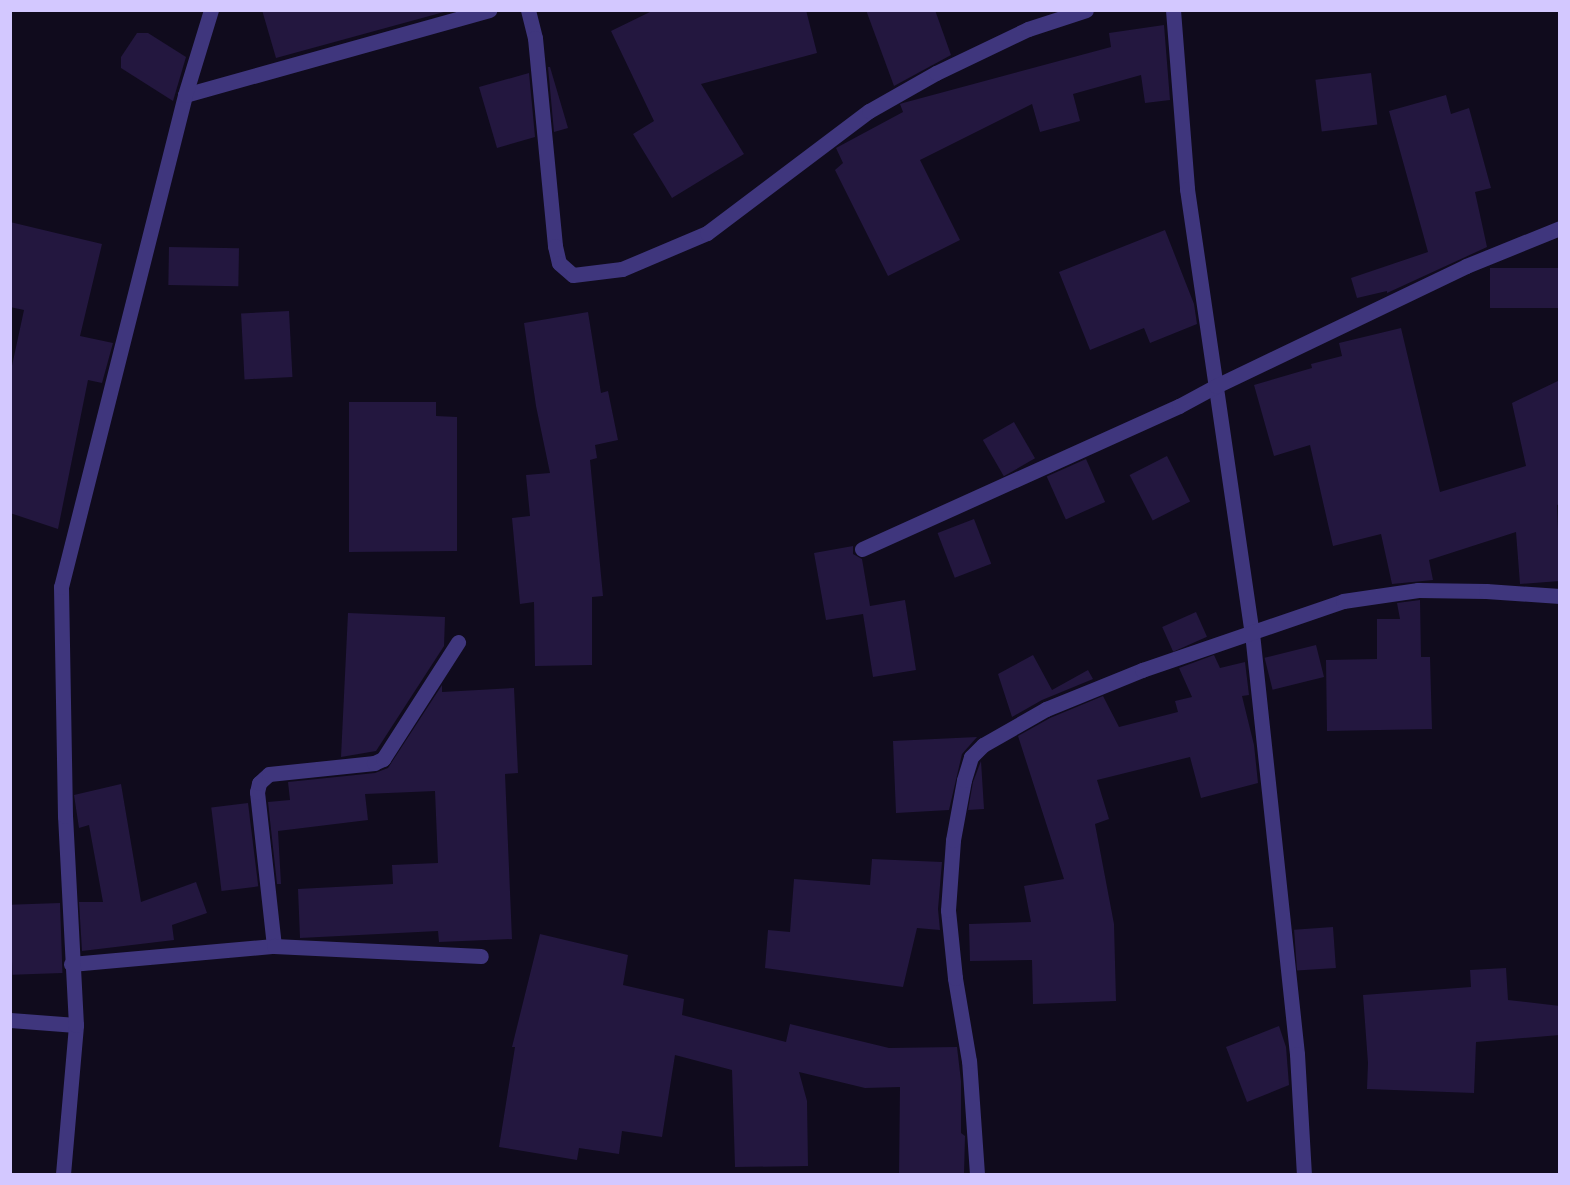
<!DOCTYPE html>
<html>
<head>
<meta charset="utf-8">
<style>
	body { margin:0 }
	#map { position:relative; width:1570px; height:1185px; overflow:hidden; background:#100b1d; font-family:"PT Sans",sans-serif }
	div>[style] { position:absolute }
	.building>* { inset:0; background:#23173f; transform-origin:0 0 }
	.minor>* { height:15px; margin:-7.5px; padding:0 7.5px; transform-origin:7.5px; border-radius:7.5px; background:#3f367d }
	span { translate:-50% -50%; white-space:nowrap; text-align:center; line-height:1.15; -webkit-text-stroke:6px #100b1d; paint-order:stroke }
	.frame { position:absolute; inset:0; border:12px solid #d3c8ff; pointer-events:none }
</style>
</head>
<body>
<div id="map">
	<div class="building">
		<div style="clip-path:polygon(262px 10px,444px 10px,444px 12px,276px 58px)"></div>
		<div style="clip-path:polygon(654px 10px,806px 10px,817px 53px,701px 84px,744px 154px,672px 198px,633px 134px,654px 121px,611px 31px)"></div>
		<div style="clip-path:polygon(866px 10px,935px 10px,951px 55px,894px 86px)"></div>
		<div style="clip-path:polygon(1164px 25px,1170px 100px,1145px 103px,1141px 75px,1073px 94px,1080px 121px,1040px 132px,1032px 104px,920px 160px,960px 240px,888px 276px,835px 170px,843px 163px,836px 148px,903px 112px,900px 104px,903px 103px,1111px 47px,1109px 33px)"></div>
		<div style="clip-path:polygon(137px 33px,148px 33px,186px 57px,173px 101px,121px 68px,121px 57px)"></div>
		<div style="clip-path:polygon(548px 67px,550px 67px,568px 128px,554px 132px)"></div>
		<div style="clip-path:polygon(529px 73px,535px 137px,497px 148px,479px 87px)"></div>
		<div style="left:1371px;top:73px;width:52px;height:56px;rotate:83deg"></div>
		<div style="clip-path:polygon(1446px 95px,1451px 114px,1469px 108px,1491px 188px,1475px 192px,1487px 247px,1387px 293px,1387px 291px,1357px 298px,1351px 278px,1428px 252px,1389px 111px)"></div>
		<div style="clip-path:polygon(10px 222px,102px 244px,80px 336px,113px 343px,102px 383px,88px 380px,58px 529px,10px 513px,10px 375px,24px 310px,10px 307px)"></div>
		<div style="clip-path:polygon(1165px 230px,1194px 304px,1197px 324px,1150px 343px,1144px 328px,1090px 350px,1059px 272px)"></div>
		<div style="left:169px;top:247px;width:70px;height:38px;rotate:1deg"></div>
		<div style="left:1560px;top:268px;width:40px;height:70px;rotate:90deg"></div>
		<div style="left:289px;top:311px;width:66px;height:48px;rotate:87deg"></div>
		<div style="clip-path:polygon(588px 312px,601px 393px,608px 391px,618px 440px,595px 445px,597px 458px,590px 460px,603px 596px,592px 597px,592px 665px,535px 666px,534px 602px,520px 604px,512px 518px,530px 516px,526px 475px,550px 473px,536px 406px,524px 323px)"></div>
		<div style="clip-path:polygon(1401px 328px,1440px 492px,1526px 466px,1512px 403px,1560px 380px,1560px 504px,1557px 505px,1560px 581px,1520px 584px,1516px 532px,1429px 560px,1433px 580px,1392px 584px,1381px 534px,1333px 546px,1310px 445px,1274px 456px,1254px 385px,1312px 368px,1311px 364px,1342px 356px,1339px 343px)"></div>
		<div style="clip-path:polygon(349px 402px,436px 402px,436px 416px,457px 417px,457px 551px,349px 552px)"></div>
		<div style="left:1014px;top:422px;width:42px;height:36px;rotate:60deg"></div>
		<div style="left:1167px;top:456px;width:51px;height:42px;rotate:63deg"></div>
		<div style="left:1086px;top:459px;width:47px;height:43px;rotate:66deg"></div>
		<div style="left:974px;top:519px;width:48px;height:39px;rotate:69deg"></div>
		<div style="clip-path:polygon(853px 546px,853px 554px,862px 559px,870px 606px,905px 600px,916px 670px,873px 677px,863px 614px,826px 620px,814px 553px)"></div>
		<div style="clip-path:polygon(1420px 600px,1421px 657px,1430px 657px,1432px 729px,1327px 731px,1326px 660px,1377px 659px,1377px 619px,1400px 619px,1397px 603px)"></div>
		<div style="left:1196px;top:612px;width:27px;height:37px;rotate:66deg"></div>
		<div style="clip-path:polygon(348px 613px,445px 617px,444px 646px,376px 751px,341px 757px)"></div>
		<div style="left:1316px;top:645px;width:33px;height:53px;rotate:76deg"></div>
		<div style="clip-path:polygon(1033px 655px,1052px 690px,1088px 670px,1093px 679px,1042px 700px,1012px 717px,998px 674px)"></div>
		<div style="clip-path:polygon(1214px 655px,1220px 668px,1245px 662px,1249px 695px,1242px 696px,1254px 745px,1258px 783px,1201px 798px,1190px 757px,1097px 780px,1109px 819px,1095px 824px,1114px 924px,1116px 1001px,1033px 1004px,1032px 960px,970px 961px,969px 924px,1031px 922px,1024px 886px,1064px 879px,1018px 736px,1050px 718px,1103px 696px,1119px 727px,1178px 712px,1175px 701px,1192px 697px,1179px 668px)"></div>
		<div style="clip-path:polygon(442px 685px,442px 692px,514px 688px,518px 773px,505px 774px,512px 939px,439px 942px,438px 931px,300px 938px,298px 889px,393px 884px,392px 865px,438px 863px,435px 791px,365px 794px,368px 820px,278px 831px,281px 884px,277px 884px,268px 802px,290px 800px,288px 782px,375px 773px,388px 768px)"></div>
		<div style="clip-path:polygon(977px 737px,962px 754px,949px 810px,896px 813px,893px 741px)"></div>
		<div style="clip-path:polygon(981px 761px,984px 809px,968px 810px,973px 782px)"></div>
		<div style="clip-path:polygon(121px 784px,141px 902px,196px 882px,207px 913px,172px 925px,174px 940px,82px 951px,79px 902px,103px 902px,89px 825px,79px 828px,74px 795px)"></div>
		<div style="left:248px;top:803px;width:84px;height:37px;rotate:83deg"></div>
		<div style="clip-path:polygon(872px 859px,942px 862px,938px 909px,940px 930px,917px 928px,903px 987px,765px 968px,768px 930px,790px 932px,794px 879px,870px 885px)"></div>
		<div style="left:60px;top:903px;width:70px;height:50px;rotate:88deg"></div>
		<div style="left:1333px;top:927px;width:41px;height:39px;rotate:86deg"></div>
		<div style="clip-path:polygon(540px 934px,628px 955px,623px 985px,684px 999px,682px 1015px,786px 1042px,790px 1024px,889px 1048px,957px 1047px,961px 1081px,961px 1133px,965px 1136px,964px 1174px,899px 1174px,900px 1087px,865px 1088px,799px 1072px,807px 1101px,808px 1166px,735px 1167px,732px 1070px,675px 1055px,662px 1137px,622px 1131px,619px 1154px,579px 1148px,577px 1160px,499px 1147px,515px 1047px,512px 1047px)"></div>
		<div style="clip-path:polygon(1506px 968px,1508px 1000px,1560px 1006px,1560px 1035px,1476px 1042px,1474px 1093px,1367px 1089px,1368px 1063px,1363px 995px,1471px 987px,1470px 970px)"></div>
		<div style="clip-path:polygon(1279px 1026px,1286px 1047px,1289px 1085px,1247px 1102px,1226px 1047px)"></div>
	</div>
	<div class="minor">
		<div style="left:528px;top:10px;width:29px;rotate:76deg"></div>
		<div style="left:535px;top:38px;width:209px;rotate:84.5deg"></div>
		<div style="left:555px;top:246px;width:17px;rotate:77deg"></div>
		<div style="left:559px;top:263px;width:18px;rotate:41deg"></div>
		<div style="left:573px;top:275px;width:49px;rotate:-7deg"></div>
		<div style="left:622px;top:269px;width:92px;rotate:-23deg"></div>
		<div style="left:707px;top:233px;width:203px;rotate:-37deg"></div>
		<div style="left:869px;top:111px;width:77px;rotate:-29.6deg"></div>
		<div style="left:936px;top:73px;width:102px;rotate:-25.6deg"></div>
		<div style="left:1028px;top:29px;width:61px;rotate:-18.1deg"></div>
		<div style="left:1173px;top:10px;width:180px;rotate:85.5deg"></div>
		<div style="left:1187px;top:189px;width:449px;rotate:81.7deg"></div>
		<div style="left:1252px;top:633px;width:423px;rotate:83.9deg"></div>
		<div style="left:1297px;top:1054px;width:120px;rotate:86.7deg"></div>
		<div style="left:185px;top:95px;width:316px;rotate:-15.6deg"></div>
		<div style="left:862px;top:549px;width:348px;rotate:-24.3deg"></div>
		<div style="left:1179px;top:406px;width:42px;rotate:-28.4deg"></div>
		<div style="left:1216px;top:386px;width:277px;rotate:-25.6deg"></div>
		<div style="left:1466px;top:266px;width:101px;rotate:-22deg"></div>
		<div style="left:274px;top:946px;width:155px;rotate:-96.3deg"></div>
		<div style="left:257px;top:792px;width:9px;rotate:-77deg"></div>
		<div style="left:259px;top:783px;width:13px;rotate:-42deg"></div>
		<div style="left:269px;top:774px;width:106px;rotate:-6deg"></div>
		<div style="left:374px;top:763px;width:10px;rotate:-24deg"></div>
		<div style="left:383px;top:759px;width:139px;rotate:-57.3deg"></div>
		<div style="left:71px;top:964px;width:204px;rotate:-5.1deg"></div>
		<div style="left:274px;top:946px;width:207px;rotate:2.8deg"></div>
		<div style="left:10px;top:1020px;width:66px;rotate:4.3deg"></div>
		<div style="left:63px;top:1174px;width:150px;rotate:-85deg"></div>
		<div style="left:76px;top:1025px;width:209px;rotate:-93deg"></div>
		<div style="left:65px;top:816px;width:229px;rotate:-91deg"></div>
		<div style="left:61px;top:587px;width:507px;rotate:-75.85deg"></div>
		<div style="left:185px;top:95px;width:89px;rotate:-73deg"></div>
		<div style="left:977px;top:1174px;width:113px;rotate:-94deg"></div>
		<div style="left:969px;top:1061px;width:84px;rotate:-99.6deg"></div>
		<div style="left:955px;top:978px;width:68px;rotate:-95.9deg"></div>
		<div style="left:948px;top:910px;width:70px;rotate:-85.9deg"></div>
		<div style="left:953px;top:840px;width:61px;rotate:-79.6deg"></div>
		<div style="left:964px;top:780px;width:24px;rotate:-73deg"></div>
		<div style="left:971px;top:757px;width:17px;rotate:-45deg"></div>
		<div style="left:983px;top:745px;width:73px;rotate:-29.7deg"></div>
		<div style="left:1046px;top:709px;width:104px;rotate:-22.1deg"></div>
		<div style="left:1142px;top:670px;width:213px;rotate:-18.9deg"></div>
		<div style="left:1343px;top:601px;width:76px;rotate:-8.3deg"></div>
		<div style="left:1418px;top:590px;width:68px;rotate:0.8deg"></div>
		<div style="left:1486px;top:591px;width:74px;rotate:3.9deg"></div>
	</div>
	<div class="frame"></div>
</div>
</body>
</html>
